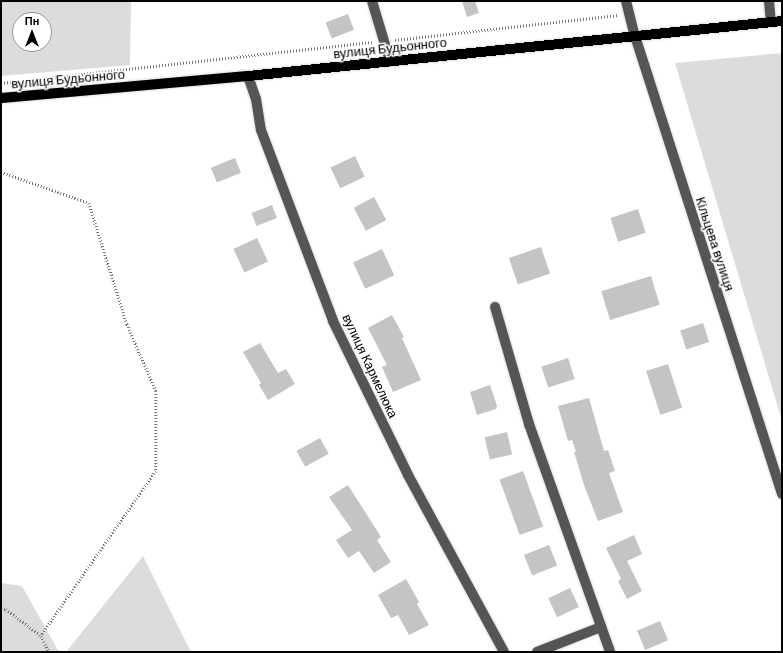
<!DOCTYPE html>
<html>
<head>
<meta charset="utf-8">
<style>
	body { margin:0 }
	#map { position:relative; width:783px; height:653px; overflow:hidden; background:#fff; font-family:Barlow,sans-serif }
	div>[style] { position:absolute }
	.green>* { inset:0; background:#dcdcdc }
	.building>* { inset:0; background:#c4c4c4; transform-origin:0 0 }
	.path>* { height:2.5px; margin-top:-1.25px; transform-origin:0; background:repeating-linear-gradient(90deg,#777 0 1px,transparent 0 3px) }
	.roads { filter:drop-shadow(0 0 1px #dbdbdb) drop-shadow(0 0 1px #dbdbdb) }
	.minor>* { height:10px; margin:-5px; padding:0 5px; transform-origin:5px; border-radius:5px; background:#555 }
	.major>* { height:10px; margin:-5px; padding:0 5px; transform-origin:5px; border-radius:5px; background:#000 }
	span { translate:-50% -50%; white-space:nowrap; text-align:center; line-height:1.15; -webkit-text-stroke:3px #fff; paint-order:stroke }
	.street-label { font-size:13px; color:#000 }
	.frame { position:absolute; inset:0; border:2px solid #000; pointer-events:none }
	.north { position:absolute; left:12px; top:12px; width:40px; height:40px; box-sizing:border-box; background:#fff; border:1px solid #999; border-radius:50%; rotate:0deg; font-size:11px; font-weight:700; line-height:16px; text-align:center; color:#000 }
	.north::after { content:''; display:block; margin:auto; width:14px; height:18px; background:#000; clip-path:polygon(50% 0,100% 100%,50% 72%,0 100%) }
</style>
</head>
<body>
<div id="map">
	<div class="green">
		<div style="clip-path:polygon(evenodd,1px 1px,131px 1px,130px 65px,1px 76px,1px 1px,20px 20px,44px 20px,44px 44px,20px 44px,20px 20px)"></div>
		<div style="clip-path:polygon(782px 53px,782px 421px,675px 63px)"></div>
		<div style="clip-path:polygon(143px 556px,191px 652px,66px 652px)"></div>
		<div style="clip-path:polygon(1px 583px,22px 586px,59px 652px,1px 652px)"></div>
	</div>
	<div class="building">
		<div style="clip-path:polygon(462px 1px,475px 1px,479px 13px,467px 17px)"></div>
		<div style="left:348px;top:14px;width:17px;height:24px;rotate:69deg"></div>
		<div style="left:355px;top:156px;width:23px;height:27px;rotate:65deg"></div>
		<div style="left:235px;top:158px;width:16px;height:26px;rotate:68deg"></div>
		<div style="left:374px;top:197px;width:26px;height:23px;rotate:62deg"></div>
		<div style="left:272px;top:205px;width:14px;height:22px;rotate:69deg"></div>
		<div style="left:638px;top:209px;width:25px;height:29px;rotate:72deg"></div>
		<div style="left:257px;top:238px;width:26px;height:26px;rotate:65deg"></div>
		<div style="left:541px;top:247px;width:28px;height:34px;rotate:71deg"></div>
		<div style="left:382px;top:249px;width:29px;height:32px;rotate:65deg"></div>
		<div style="left:651px;top:276px;width:30px;height:52px;rotate:73deg"></div>
		<div style="clip-path:polygon(392px 315px,404px 337px,402px 338px,421px 380px,393px 392px,382px 367px,387px 365px,368px 328px)"></div>
		<div style="left:703px;top:323px;width:20px;height:24px;rotate:72deg"></div>
		<div style="clip-path:polygon(260px 343px,278px 373px,286px 369px,295px 384px,268px 400px,259px 385px,261px 383px,243px 352px)"></div>
		<div style="left:568px;top:358px;width:22px;height:28px;rotate:72deg"></div>
		<div style="left:668px;top:364px;width:46px;height:23px;rotate:72deg"></div>
		<div style="clip-path:polygon(490px 385px,497px 406px,496px 409px,477px 415px,470px 392px)"></div>
		<div style="clip-path:polygon(589px 398px,604px 451px,608px 450px,615px 471px,609px 473px,623px 512px,598px 521px,584px 485px,574px 452px,576px 452px,572px 440px,568px 441px,558px 406px)"></div>
		<div style="left:507px;top:432px;width:23px;height:23px;rotate:77deg"></div>
		<div style="left:320px;top:438px;width:18px;height:27px;rotate:61deg"></div>
		<div style="left:523px;top:471px;width:59px;height:25px;rotate:70deg"></div>
		<div style="clip-path:polygon(348px 485px,381px 537px,377px 540px,391px 562px,374px 573px,359px 551px,348px 558px,336px 540px,352px 530px,329px 497px)"></div>
		<div style="clip-path:polygon(634px 535px,642px 554px,627px 561px,642px 591px,627px 599px,618px 581px,621px 579px,606px 548px)"></div>
		<div style="left:549px;top:545px;width:22px;height:27px;rotate:68deg"></div>
		<div style="clip-path:polygon(406px 579px,419px 602px,417px 604px,429px 625px,409px 635px,398px 615px,391px 618px,378px 595px)"></div>
		<div style="left:570px;top:588px;width:21px;height:24px;rotate:65deg"></div>
		<div style="left:660px;top:621px;width:21px;height:25px;rotate:67deg"></div>
	</div>
	<div class="path">
		<div style="left:395px;top:40px;width:225px;rotate:-6.4deg"></div>
		<div style="left:1px;top:83px;width:373px;rotate:-6.3deg"></div>
		<div style="left:1px;top:172px;width:93px;rotate:19.4deg"></div>
		<div style="left:89px;top:203px;width:127px;rotate:72.6deg"></div>
		<div style="left:127px;top:324px;width:73px;rotate:66.6deg"></div>
		<div style="left:156px;top:391px;width:80px;rotate:90deg"></div>
		<div style="left:156px;top:471px;width:201px;rotate:124.9deg"></div>
		<div style="left:1px;top:608px;width:5px;rotate:11deg"></div>
		<div style="left:6px;top:609px;width:44px;rotate:37.6deg"></div>
		<div style="left:41px;top:636px;width:18px;rotate:63deg"></div>
	</div>
	<div class="roads">
		<div class="minor">
			<div style="left:372px;top:1px;width:63px;rotate:73.3deg"></div>
			<div style="left:626px;top:1px;width:36px;rotate:76deg"></div>
			<div style="left:635px;top:36px;width:481px;rotate:72.2deg"></div>
			<div style="left:769px;top:1px;width:21px;rotate:85deg"></div>
			<div style="left:248px;top:76px;width:24px;rotate:71deg"></div>
			<div style="left:256px;top:99px;width:31px;rotate:81deg"></div>
			<div style="left:261px;top:130px;width:204px;rotate:69.3deg"></div>
			<div style="left:333px;top:321px;width:171px;rotate:64deg"></div>
			<div style="left:408px;top:475px;width:201px;rotate:61.5deg"></div>
			<div style="left:495px;top:307px;width:122px;rotate:73.8deg"></div>
			<div style="left:529px;top:424px;width:242px;rotate:70.4deg"></div>
			<div style="left:537px;top:652px;width:69px;rotate:-21.3deg"></div>
		</div>
		<div class="major">
			<div style="left:1px;top:98px;width:248px;rotate:-5.1deg"></div>
			<div style="left:248px;top:76px;width:537px;rotate:-5.88deg"></div>
		</div>
	</div>
	<div class="street-label">
		<span style="left:390px;top:48px;rotate:-6deg">вулиця Будьонного</span>
		<span style="left:68px;top:79px;rotate:-5deg">вулиця Будьонного</span>
		<span style="left:715px;top:244px;rotate:72deg">Кільцева вулиця</span>
		<span style="left:370px;top:366px;rotate:65deg">вулиця Кармелюка</span>
	</div>
	<div class="frame"></div>
	<div class="north">Пн</div>
</div>
</body>
</html>
